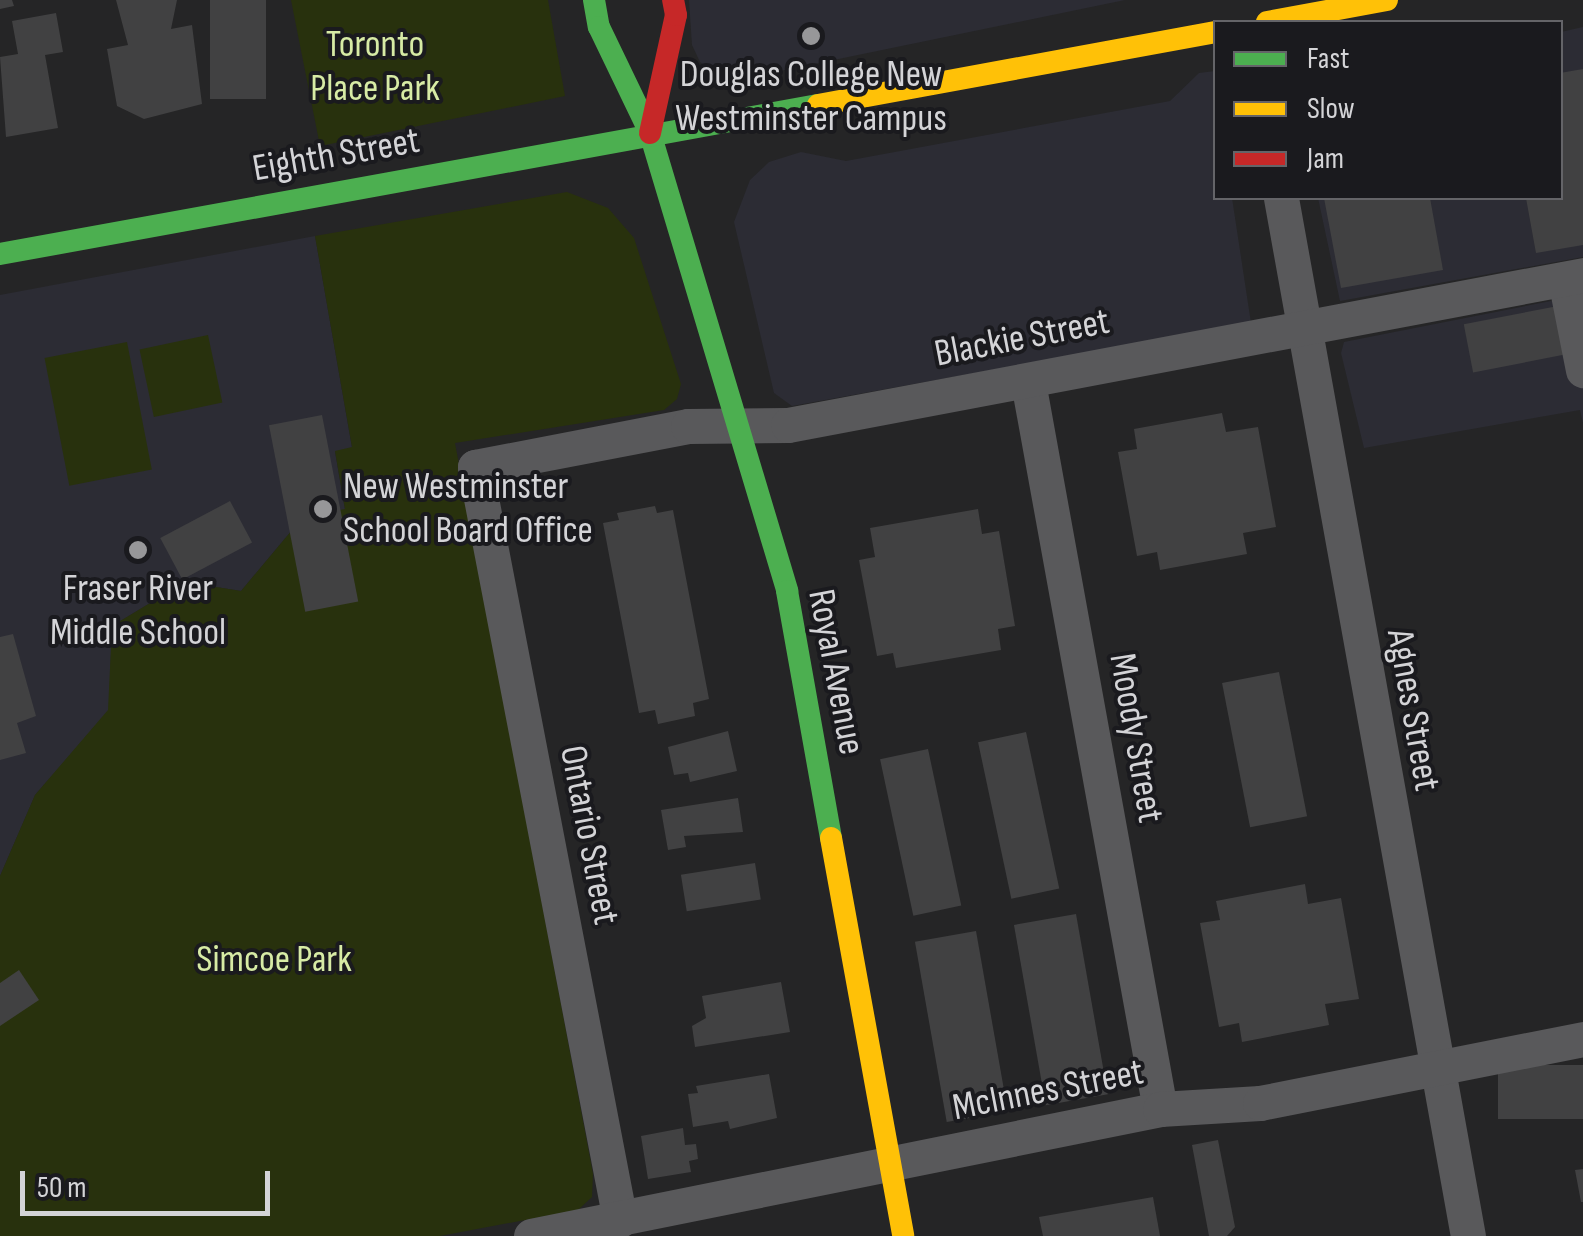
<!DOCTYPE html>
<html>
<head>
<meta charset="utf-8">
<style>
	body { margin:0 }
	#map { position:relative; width:1583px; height:1236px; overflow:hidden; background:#252526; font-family:"Sofia Sans Condensed",sans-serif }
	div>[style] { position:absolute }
	.built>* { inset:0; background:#2c2c34 }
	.green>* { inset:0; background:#28310d; transform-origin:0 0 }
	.building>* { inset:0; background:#414142; transform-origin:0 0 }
	.street>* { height:35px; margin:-17.5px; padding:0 17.5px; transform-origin:17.5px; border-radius:17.5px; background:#59595b }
	.fast>* { height:22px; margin:-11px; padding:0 11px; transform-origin:11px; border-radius:11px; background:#4caf50 }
	.slow>* { height:22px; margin:-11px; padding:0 11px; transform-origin:11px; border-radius:11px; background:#ffc107 }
	.jam>* { height:22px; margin:-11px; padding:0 11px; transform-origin:11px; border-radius:11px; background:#c62828 }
	.dots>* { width:28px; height:28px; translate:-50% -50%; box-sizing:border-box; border:5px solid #1a1a1e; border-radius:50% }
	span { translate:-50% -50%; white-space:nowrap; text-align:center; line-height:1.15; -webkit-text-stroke:8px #1a1a1e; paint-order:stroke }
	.park-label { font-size:38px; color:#d7eba5 }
	.poi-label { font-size:38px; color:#d4d4d7 }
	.left { translate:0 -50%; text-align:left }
	.street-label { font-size:38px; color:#d4d4d7 }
	.legend { position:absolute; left:1213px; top:20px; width:350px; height:180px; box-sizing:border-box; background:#1a1a1e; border:2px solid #646468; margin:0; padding:12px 18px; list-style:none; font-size:30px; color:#d4d4d7 }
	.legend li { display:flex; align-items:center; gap:20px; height:50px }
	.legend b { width:50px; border:2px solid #646468 }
	.scale { position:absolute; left:20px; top:1171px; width:250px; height:45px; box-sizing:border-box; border:5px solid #d4d4d7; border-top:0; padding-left:12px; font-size:30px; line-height:35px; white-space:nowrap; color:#d4d4d7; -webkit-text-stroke:8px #1a1a1e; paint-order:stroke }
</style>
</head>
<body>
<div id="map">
	<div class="built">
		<div style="clip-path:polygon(689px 0,1125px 0,742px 79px,715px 75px,700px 62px,692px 45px)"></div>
		<div style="clip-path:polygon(1583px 27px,1583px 257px,1340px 301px,1318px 198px,1560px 198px,1561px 32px)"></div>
		<div style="clip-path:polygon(1215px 71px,1216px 198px,1232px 198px,1251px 323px,792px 406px,774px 393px,734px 222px,750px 180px,769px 162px,801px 152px,846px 161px,1170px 101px,1199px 73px)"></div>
		<div style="clip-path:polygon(315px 236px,352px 448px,335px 452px,345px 510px,303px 517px,241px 591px,185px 582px,112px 626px,109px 710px,35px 795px,0 876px,0 295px)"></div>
		<div style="clip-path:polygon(1561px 299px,1583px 302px,1583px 423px,1580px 410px,1364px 448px,1341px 353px,1344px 342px)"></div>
	</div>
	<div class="green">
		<div style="clip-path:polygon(291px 0,548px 0,565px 96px,320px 146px)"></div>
		<div style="clip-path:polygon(567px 192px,608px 208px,634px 238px,681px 384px,677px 399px,664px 410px,455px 443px,593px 1174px,592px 1197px,578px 1210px,440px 1236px,0 1236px,0 876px,35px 795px,108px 710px,112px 626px,185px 582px,241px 591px,303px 517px,345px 509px,335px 451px,352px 447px,315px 236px)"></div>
		<div style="left:208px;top:335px;width:69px;height:70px;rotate:78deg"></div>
		<div style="left:127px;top:342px;width:130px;height:84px;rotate:79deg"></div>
	</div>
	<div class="building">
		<div style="clip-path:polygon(0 0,12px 0,14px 6px,0 9px)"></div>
		<div style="clip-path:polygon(116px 0,177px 0,171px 29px,192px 25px,202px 104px,144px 119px,117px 106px,107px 49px,128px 45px)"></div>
		<div style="left:210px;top:0;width:56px;height:99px"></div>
		<div style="clip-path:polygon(56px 13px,63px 52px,45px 55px,58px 128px,6px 137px,0 57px,18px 54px,12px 21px)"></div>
		<div style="clip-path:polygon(1583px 69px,1583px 245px,1536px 253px,1526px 198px,1560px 198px,1560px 73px)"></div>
		<div style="clip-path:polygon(1324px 198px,1430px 198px,1443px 270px,1341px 288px)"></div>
		<div style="left:1558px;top:306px;width:49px;height:96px;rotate:79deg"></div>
		<div style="clip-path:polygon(1222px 413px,1226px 432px,1258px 427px,1276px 527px,1243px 533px,1247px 554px,1160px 570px,1157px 552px,1137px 556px,1118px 452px,1137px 449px,1134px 429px)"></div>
		<div style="left:322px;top:415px;width:190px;height:54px;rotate:79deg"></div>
		<div style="left:230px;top:501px;width:47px;height:79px;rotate:62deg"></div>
		<div style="clip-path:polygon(655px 506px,657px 513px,673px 510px,709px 699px,693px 703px,695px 716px,658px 724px,655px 710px,639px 713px,603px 523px,619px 520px,617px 513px)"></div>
		<div style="clip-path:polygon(978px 509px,982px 534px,999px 531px,1015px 626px,998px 629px,1001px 650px,896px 668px,893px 653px,877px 656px,859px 560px,875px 557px,870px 528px)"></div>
		<div style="clip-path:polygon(13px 634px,36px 716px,17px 723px,26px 753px,0 760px,0 637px)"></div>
		<div style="left:1279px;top:672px;width:147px;height:58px;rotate:79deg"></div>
		<div style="clip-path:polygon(728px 731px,737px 771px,690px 782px,688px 773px,674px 775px,668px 747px)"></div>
		<div style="left:1026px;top:732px;width:160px;height:49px;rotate:78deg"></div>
		<div style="left:928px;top:749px;width:160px;height:49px;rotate:78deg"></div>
		<div style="clip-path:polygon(738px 798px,743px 832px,684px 836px,686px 847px,668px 850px,661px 810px)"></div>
		<div style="left:755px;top:863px;width:37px;height:75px;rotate:81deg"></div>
		<div style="clip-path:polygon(1305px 884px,1308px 904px,1341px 898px,1359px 999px,1325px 1004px,1329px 1025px,1242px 1042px,1239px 1023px,1219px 1027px,1200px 923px,1220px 920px,1216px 901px)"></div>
		<div style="left:1076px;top:914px;width:183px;height:63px;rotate:80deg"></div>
		<div style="left:976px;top:931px;width:183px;height:62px;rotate:80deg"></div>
		<div style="clip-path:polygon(19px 970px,39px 1000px,0 1026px,0 983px)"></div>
		<div style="clip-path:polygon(781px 982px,790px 1032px,695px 1047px,692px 1026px,706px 1018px,702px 996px)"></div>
		<div style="left:1583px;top:1065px;width:54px;height:85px;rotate:90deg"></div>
		<div style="clip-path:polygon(769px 1074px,777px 1118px,730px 1129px,728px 1121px,693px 1127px,688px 1094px,698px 1093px,696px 1086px)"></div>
		<div style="clip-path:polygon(683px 1128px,685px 1145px,696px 1144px,698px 1159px,689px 1161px,691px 1172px,648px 1179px,641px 1136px)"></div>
		<div style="clip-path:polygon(1218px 1140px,1235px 1227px,1227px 1236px,1209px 1236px,1192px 1145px)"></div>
		<div style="clip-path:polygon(1583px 1169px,1583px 1202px,1581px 1202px,1575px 1170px)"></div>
		<div style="clip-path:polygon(1153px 1197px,1160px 1236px,1043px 1236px,1039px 1217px)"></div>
	</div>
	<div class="street">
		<div style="left:1281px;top:198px;width:1055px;rotate:79.79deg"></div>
		<div style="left:1565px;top:279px;width:93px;rotate:78.8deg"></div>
		<div style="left:1028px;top:382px;width:739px;rotate:79.71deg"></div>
		<div style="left:620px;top:1220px;width:767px;rotate:-100.9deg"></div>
		<div style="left:475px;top:467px;width:217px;rotate:-10.9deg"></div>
		<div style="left:688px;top:426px;width:100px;rotate:-0.6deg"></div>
		<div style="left:788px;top:425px;width:809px;rotate:-10.68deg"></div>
		<div style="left:531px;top:1236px;width:642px;rotate:-11.41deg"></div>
		<div style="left:1160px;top:1109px;width:100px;rotate:-3.4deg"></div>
		<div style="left:1260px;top:1103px;width:329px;rotate:-11.2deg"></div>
	</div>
	<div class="fast">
		<div style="left:594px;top:0;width:27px;rotate:80deg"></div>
		<div style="left:599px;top:27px;width:118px;rotate:64.3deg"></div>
		<div style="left:650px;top:133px;width:478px;rotate:73.3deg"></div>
		<div style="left:787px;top:591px;width:251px;rotate:79.9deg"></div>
		<div style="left:0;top:254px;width:831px;rotate:-10.32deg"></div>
	</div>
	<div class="slow">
		<div style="left:1267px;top:22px;width:122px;rotate:-10.4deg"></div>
		<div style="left:818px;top:105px;width:405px;rotate:-10.4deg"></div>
		<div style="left:831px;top:838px;width:404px;rotate:79.7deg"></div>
	</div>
	<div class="jam">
		<div style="left:650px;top:133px;width:121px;rotate:-77.6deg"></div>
		<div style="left:676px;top:15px;width:15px;rotate:-101deg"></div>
	</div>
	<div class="dots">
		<div style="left:811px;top:36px;background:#979799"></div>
		<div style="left:323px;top:509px;background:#979799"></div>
		<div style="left:138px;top:550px;background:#979799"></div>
	</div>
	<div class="park-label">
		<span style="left:375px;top:67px">Toronto<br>Place Park</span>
		<span style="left:274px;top:960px">Simcoe Park</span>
	</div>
	<div class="poi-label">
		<span style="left:811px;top:97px">Douglas College New<br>Westminster Campus</span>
		<span class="left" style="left:343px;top:509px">New Westminster<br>School Board Office</span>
		<span style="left:138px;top:611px">Fraser River<br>Middle School</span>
	</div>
	<div class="street-label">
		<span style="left:336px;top:155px;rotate:-10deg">Eighth Street</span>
		<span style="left:1022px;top:338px;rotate:-11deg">Blackie Street</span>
		<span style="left:836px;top:672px;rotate:79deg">Royal Avenue</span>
		<span style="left:1413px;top:710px;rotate:80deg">Agnes Street</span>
		<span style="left:1136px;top:738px;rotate:80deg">Moody Street</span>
		<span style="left:589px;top:835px;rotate:79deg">Ontario Street</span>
		<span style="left:1048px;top:1090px;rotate:-11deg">McInnes Street</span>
	</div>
	<ul class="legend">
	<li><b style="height:12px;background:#4caf50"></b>Fast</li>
	<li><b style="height:12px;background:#ffc107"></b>Slow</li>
	<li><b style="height:12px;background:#c62828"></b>Jam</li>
	</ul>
	<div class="scale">50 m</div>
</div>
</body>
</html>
